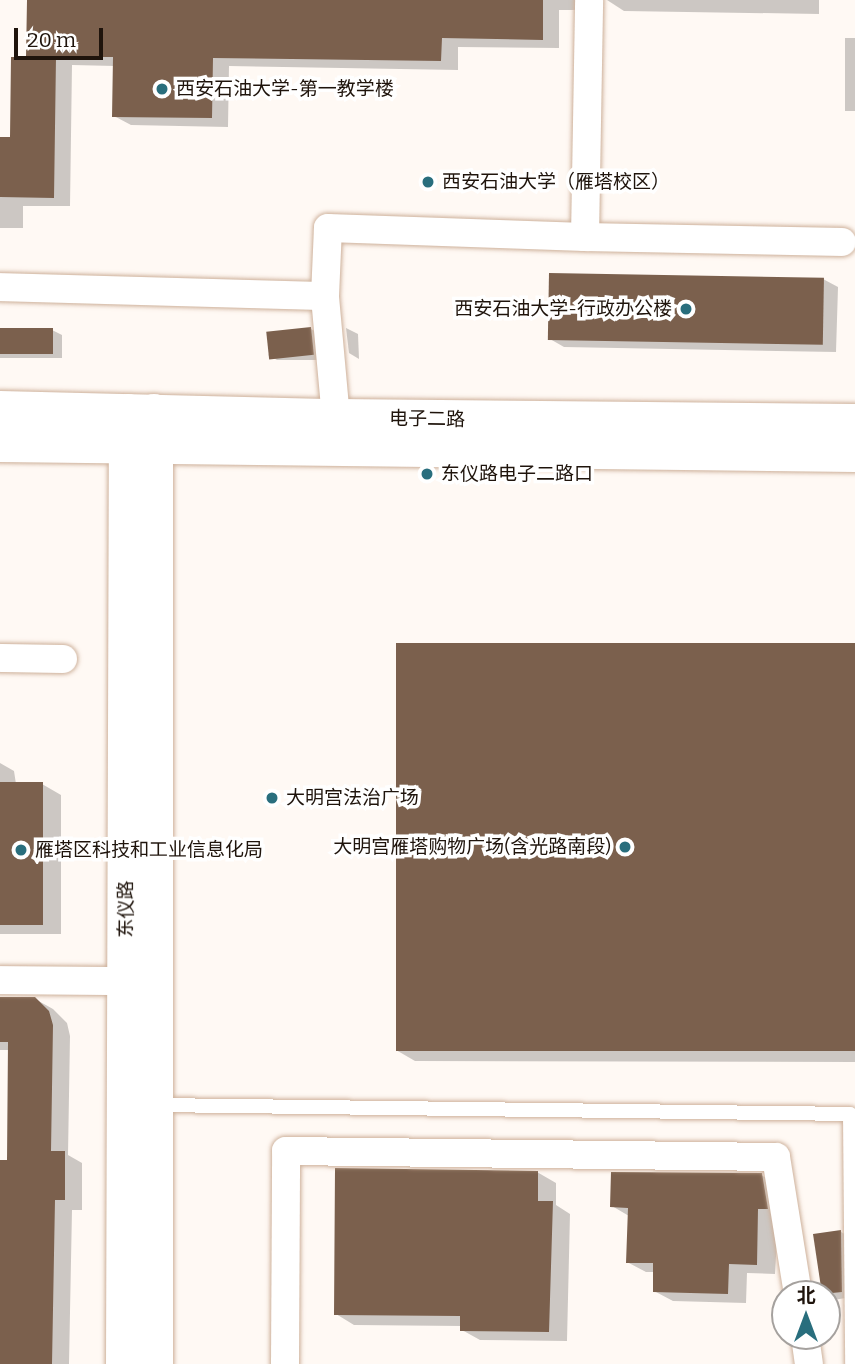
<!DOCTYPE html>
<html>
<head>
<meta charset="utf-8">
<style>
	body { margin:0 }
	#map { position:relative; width:855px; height:1364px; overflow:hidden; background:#fff9f4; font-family:Bitter,"Noto Sans SC",serif }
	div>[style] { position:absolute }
	.shadow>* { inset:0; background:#0003; transform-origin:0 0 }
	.building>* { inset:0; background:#7b604d; transform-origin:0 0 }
	.roads { filter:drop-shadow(0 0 2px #ceb19b) drop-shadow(0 0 2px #ceb19b) }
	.service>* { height:14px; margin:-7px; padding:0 7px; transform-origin:7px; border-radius:7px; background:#fff }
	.minor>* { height:28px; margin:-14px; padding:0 14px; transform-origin:14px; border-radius:14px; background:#fff }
	.secondary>* { height:38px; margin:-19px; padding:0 19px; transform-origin:19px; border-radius:19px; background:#fff }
	.dots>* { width:19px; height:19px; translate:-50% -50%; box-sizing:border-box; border:4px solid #fff; border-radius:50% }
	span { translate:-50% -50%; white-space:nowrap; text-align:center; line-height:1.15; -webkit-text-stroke:7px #fff; paint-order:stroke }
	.poi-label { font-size:19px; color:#1f140c }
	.left { translate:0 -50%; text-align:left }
	.right { translate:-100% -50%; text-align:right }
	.street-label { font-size:19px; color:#1f140c }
	.north { position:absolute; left:771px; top:1280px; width:70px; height:70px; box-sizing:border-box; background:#fff; border:2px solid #a5a19e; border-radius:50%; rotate:0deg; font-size:19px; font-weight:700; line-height:28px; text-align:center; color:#1f140c }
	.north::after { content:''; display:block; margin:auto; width:24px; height:32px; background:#296e7d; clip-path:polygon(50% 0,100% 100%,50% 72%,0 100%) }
	.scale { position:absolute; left:14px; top:28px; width:89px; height:32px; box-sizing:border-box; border:4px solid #1f140c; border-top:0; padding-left:9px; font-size:21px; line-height:24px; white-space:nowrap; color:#1f140c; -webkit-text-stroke:5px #fff; paint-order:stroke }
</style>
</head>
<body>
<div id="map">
	<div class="shadow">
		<div style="clip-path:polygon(28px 0,592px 0,589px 10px,559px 10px,559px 48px,458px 47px,458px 70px,229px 66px,228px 127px,131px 125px,114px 116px,115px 66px,72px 65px,70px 206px,23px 206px,23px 228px,0 228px,0 139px,11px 139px,27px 59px)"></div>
		<div style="clip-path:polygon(819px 0,819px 14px,624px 11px,607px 0)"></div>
		<div style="left:845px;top:38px;width:10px;height:73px"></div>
		<div style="clip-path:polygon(823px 279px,838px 287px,836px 352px,564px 347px,550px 339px)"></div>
		<div style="clip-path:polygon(346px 328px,358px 334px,359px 359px,349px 353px)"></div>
		<div style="clip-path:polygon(311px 329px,320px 334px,322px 360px,277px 360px,268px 355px)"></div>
		<div style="clip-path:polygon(0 330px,52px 330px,62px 335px,62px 358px,0 358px)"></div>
		<div style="clip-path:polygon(855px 645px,855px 1062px,415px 1061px,396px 1050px)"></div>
		<div style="clip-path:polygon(0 763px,14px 771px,16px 784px,42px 784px,61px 795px,61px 934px,0 934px)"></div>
		<div style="clip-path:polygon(0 999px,35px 999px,53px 1009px,67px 1023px,70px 1036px,68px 1155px,82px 1163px,82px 1210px,72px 1210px,69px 1364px,1px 1364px,0 1221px,9px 1221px,10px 1050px,0 1050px)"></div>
		<div style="clip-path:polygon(537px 1172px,556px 1183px,556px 1205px,570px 1214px,567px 1341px,480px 1340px,462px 1330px,462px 1326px,354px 1325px,336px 1314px)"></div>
		<div style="clip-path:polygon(761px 1175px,780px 1186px,775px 1274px,747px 1273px,746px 1303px,673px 1301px,654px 1291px,655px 1272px,646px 1272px,627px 1262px,629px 1216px,612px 1206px)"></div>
		<div style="clip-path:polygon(841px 1232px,850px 1237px,851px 1297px,834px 1300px,824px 1294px,815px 1236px)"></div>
	</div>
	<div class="building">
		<div style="clip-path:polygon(27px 0,543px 0,543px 40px,442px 38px,441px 61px,213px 58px,212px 118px,112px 117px,113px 57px,56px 57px,54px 198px,0 197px,0 137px,10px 137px,11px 57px,26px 57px)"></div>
		<div style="left:549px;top:273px;width:275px;height:67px;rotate:1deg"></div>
		<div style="left:311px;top:327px;width:28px;height:45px;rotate:84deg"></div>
		<div style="left:0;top:328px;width:53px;height:26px"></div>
		<div style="left:396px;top:643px;width:459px;height:408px"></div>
		<div style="left:0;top:782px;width:43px;height:143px"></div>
		<div style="clip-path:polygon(0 997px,35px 997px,49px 1011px,53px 1025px,51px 1151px,65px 1151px,65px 1200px,55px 1200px,52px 1364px,0 1364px,0 1160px,7px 1160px,8px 1042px,0 1042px)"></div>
		<div style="clip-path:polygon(335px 1168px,538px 1171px,538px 1201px,553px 1201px,549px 1332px,460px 1331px,460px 1316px,334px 1315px)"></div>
		<div style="clip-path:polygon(611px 1172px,762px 1173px,768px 1209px,758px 1209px,757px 1265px,729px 1264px,728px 1294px,653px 1292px,653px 1263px,626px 1263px,628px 1208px,610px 1207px)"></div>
		<div style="clip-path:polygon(841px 1230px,842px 1292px,822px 1294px,813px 1234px)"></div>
	</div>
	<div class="roads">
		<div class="service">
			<div style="left:156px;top:1105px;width:694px;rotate:0.74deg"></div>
			<div style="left:850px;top:1114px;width:250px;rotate:89.5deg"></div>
		</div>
		<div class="minor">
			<div style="left:585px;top:237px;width:257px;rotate:1.1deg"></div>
			<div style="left:0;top:287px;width:325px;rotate:1.6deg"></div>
			<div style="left:336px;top:418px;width:122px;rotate:-95.2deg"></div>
			<div style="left:325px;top:296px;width:68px;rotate:-87.5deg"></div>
			<div style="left:328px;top:228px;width:257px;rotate:2deg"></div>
			<div style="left:585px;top:237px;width:237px;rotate:-89deg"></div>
			<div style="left:0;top:658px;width:63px;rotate:0.9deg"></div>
			<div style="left:0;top:980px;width:126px;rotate:0.5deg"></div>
			<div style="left:805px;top:1336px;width:28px;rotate:82deg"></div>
			<div style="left:285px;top:1364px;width:213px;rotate:-89.7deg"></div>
			<div style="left:286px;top:1151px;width:490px;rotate:0.7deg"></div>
			<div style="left:776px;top:1157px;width:139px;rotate:80.9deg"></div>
		</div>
		<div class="secondary">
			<div style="left:0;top:410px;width:336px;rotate:1.4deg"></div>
			<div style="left:336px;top:418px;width:519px;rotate:0.55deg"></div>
			<div style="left:0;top:443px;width:855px;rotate:0.67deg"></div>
			<div style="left:125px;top:1364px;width:951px;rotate:-89.82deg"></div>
			<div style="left:154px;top:1364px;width:951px;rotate:-90deg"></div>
		</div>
	</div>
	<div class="dots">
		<div style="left:162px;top:89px;background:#296e7d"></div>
		<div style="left:428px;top:182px;background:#296e7d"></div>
		<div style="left:686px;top:309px;background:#296e7d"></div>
		<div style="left:427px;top:474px;background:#296e7d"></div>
		<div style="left:272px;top:798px;background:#296e7d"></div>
		<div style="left:625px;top:847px;background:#296e7d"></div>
		<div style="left:21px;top:850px;background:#296e7d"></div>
	</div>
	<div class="poi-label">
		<span class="left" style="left:176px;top:89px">西安石油大学-第一教学楼</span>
		<span class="left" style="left:442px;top:182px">西安石油大学（雁塔校区）</span>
		<span class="right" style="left:672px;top:309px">西安石油大学-行政办公楼</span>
		<span class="left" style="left:441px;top:474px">东仪路电子二路口</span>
		<span class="left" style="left:286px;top:798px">大明宫法治广场</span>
		<span class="right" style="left:611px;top:847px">大明宫雁塔购物广场(含光路南段)</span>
		<span class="left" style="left:35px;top:850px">雁塔区科技和工业信息化局</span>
	</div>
	<div class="street-label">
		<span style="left:427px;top:419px;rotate:1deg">电子二路</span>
		<span style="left:126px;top:909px;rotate:-90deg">东仪路</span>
	</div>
	<div class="north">北</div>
	<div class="scale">20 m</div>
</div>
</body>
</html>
